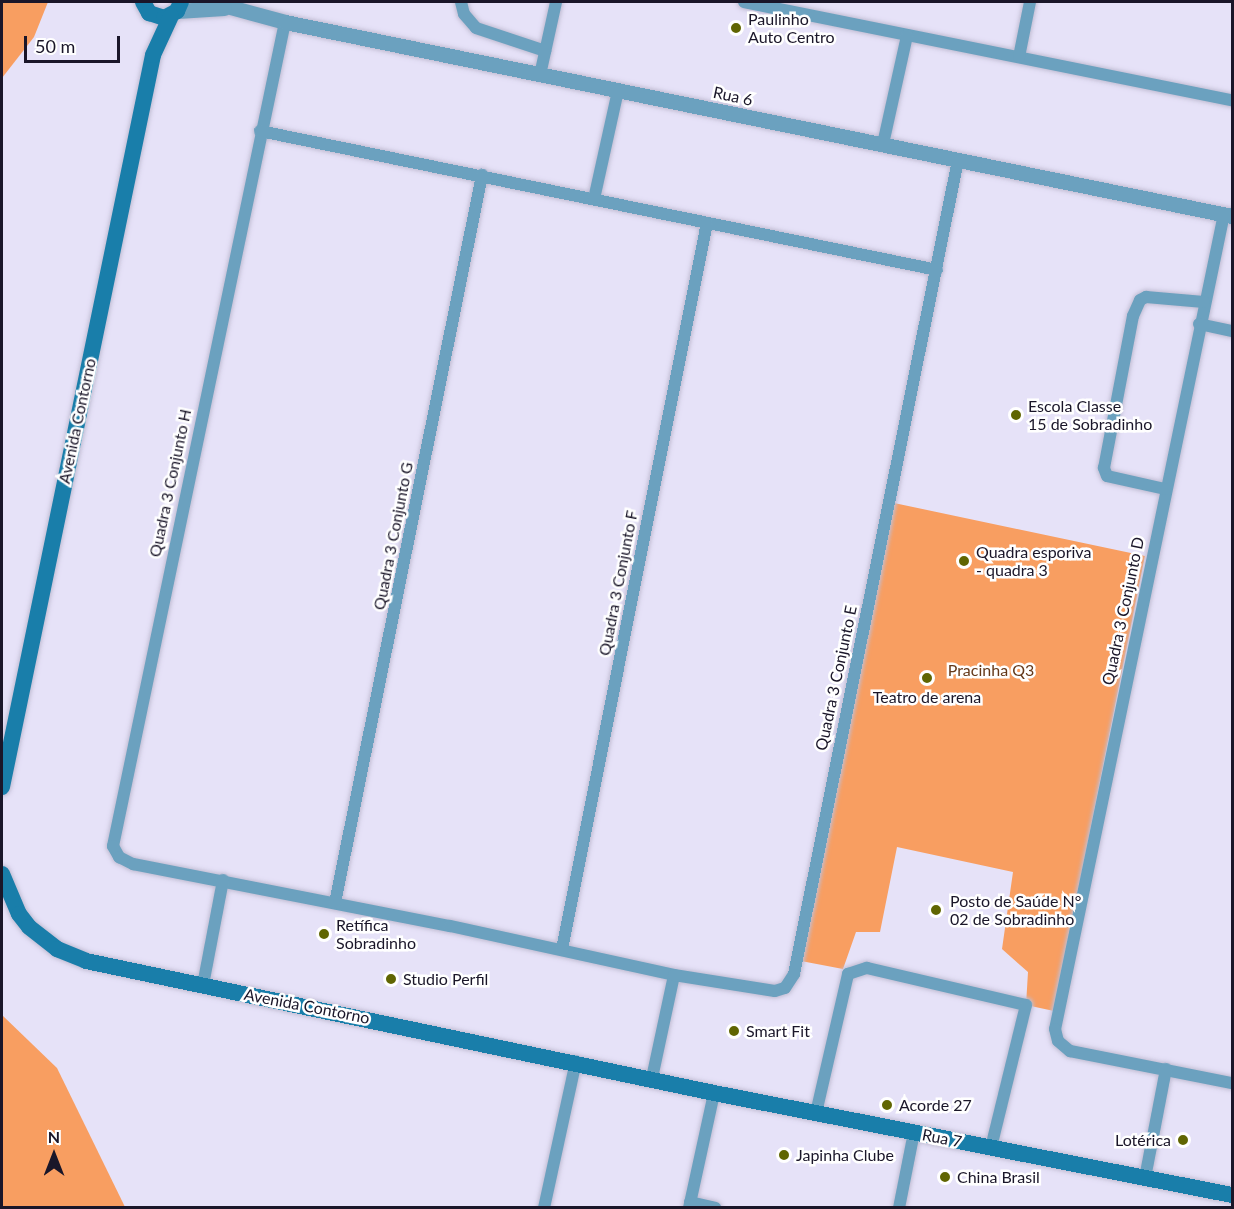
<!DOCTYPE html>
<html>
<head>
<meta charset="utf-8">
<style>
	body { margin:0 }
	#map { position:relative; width:1234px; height:1209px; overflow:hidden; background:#e6e2f8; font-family:Lato,sans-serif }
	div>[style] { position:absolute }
	.green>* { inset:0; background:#f89e61 }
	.roads { filter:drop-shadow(0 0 2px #c1bdd3) drop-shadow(0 0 2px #c1bdd3) }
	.minor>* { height:12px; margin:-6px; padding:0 6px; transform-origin:6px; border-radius:6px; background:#6ba1bf }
	.tertiary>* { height:15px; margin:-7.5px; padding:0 7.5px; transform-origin:7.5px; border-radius:7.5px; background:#6ba1bf }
	.secondary>* { height:16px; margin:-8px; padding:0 8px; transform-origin:8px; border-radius:8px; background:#197eaa }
	.dots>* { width:16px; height:16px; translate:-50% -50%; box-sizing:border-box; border:3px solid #fff; border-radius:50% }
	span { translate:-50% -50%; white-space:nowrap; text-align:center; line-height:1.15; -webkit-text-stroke:5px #fff; paint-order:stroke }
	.poi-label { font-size:16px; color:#1a1629 }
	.left { translate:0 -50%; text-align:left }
	.right { translate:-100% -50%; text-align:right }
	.street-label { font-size:16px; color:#1a1629 }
	.park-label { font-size:16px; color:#65391a }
	.frame { position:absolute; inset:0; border:3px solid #1a1629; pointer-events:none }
	.north { position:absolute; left:24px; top:1125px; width:60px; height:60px; -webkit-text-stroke:4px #fff; paint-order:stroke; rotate:0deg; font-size:16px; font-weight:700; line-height:24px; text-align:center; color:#1a1629 }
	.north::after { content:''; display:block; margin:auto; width:21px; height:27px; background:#1a1629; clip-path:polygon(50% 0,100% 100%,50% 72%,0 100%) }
	.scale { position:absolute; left:24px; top:36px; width:96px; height:27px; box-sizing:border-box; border:3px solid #1a1629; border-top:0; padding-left:8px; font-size:18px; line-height:21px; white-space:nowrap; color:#1a1629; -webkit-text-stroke:4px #fff; paint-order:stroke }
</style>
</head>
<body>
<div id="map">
	<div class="green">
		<div style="clip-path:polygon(2px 2px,48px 2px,34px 37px,2px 78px)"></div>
		<div style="clip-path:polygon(894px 503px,1145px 556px,1054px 1011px,1026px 1005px,1028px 972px,1002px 949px,1013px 872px,897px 847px,880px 932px,856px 932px,843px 969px,801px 961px)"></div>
		<div style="clip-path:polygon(2px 1015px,57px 1068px,125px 1207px,2px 1207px)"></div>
	</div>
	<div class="roads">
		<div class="minor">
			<div style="left:461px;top:2px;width:12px;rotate:76deg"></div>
			<div style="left:464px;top:14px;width:18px;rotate:49deg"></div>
			<div style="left:476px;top:28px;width:73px;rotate:18.4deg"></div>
			<div style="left:744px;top:2px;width:498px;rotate:11.4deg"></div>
			<div style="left:285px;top:22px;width:842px;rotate:101.79deg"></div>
			<div style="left:113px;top:846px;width:13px;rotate:61deg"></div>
			<div style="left:119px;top:857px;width:16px;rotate:27deg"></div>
			<div style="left:133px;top:864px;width:323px;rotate:11.1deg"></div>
			<div style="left:450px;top:926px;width:229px;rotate:12.3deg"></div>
			<div style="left:1019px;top:57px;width:56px;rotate:-78.7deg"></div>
			<div style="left:540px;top:75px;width:75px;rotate:-77.6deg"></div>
			<div style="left:260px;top:131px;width:691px;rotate:11.6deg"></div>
			<div style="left:883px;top:144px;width:111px;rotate:-77.5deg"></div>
			<div style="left:594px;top:199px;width:111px;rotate:-77.5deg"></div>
			<div style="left:1224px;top:214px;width:832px;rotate:101.71deg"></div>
			<div style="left:1055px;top:1029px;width:12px;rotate:76deg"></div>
			<div style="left:1058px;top:1041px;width:16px;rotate:40deg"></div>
			<div style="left:1070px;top:1051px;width:165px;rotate:11.2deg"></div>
			<div style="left:1199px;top:324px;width:34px;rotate:12deg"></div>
			<div style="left:1165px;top:489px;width:59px;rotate:-167.4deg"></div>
			<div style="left:1107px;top:476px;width:9px;rotate:-111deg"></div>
			<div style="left:1104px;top:468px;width:155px;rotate:-79.2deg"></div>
			<div style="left:1133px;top:316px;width:17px;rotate:-66deg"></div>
			<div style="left:1140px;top:300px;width:7px;rotate:-27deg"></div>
			<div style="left:1146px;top:297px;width:58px;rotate:4.9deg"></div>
			<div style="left:335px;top:903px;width:743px;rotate:-78.58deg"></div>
			<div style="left:562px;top:949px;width:740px;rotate:-78.71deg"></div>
			<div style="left:203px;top:985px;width:107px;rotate:-79.2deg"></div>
			<div style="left:652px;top:1078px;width:105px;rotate:-77.9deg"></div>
			<div style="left:674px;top:975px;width:102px;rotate:9deg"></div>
			<div style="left:775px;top:991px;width:10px;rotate:-17deg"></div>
			<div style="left:785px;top:988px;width:17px;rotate:-57deg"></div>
			<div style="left:794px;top:974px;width:830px;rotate:-78.61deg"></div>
			<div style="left:816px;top:1113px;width:143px;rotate:-77deg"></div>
			<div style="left:848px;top:974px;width:20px;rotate:-18deg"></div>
			<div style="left:867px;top:968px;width:163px;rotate:13.1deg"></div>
			<div style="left:1026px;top:1005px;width:146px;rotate:103.8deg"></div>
			<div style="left:1145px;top:1178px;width:111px;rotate:-79.1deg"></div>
			<div style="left:690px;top:1202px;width:26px;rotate:13deg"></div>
			<div style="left:544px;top:1208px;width:150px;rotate:-77.7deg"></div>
			<div style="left:689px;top:1208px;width:118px;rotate:-77.7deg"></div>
			<div style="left:899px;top:1208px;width:77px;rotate:-78.8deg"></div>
		</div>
		<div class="tertiary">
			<div style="left:212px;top:2px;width:76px;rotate:15.3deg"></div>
			<div style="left:285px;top:22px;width:967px;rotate:11.58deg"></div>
			<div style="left:177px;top:11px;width:47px;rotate:-3.7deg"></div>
		</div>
		<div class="secondary">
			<div style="left:143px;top:2px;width:13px;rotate:61deg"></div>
			<div style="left:149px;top:13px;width:16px;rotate:18deg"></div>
			<div style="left:164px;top:18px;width:15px;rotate:-28deg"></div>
			<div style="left:177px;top:11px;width:10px;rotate:-66deg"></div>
			<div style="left:2px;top:787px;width:747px;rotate:-78.34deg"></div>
			<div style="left:153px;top:55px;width:43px;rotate:-65.2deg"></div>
			<div style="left:2px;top:874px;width:43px;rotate:67deg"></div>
			<div style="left:19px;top:914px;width:16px;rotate:52deg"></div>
			<div style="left:29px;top:927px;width:36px;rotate:38deg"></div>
			<div style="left:57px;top:949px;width:31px;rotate:22deg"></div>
			<div style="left:86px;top:961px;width:642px;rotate:11.87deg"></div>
			<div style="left:714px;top:1093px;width:528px;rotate:11.14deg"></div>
		</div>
	</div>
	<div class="dots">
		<div style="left:736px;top:28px;background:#606502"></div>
		<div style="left:1016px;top:415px;background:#606502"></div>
		<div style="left:964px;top:561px;background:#606502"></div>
		<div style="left:927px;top:678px;background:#606502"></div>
		<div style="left:936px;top:910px;background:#606502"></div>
		<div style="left:324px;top:934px;background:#606502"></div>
		<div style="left:391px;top:979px;background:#606502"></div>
		<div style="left:734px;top:1031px;background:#606502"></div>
		<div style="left:887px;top:1105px;background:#606502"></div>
		<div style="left:1183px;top:1140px;background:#606502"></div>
		<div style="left:784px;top:1155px;background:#606502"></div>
		<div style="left:945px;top:1177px;background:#606502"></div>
	</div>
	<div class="poi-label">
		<span class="left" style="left:748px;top:28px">Paulinho<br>Auto Centro</span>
		<span class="left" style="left:1028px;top:415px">Escola Classe<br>15 de Sobradinho</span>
		<span class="left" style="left:976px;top:561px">Quadra esporiva<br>- quadra 3</span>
		<span style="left:927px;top:697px">Teatro de arena</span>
		<span class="left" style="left:950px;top:910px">Posto de Saúde N°<br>02 de Sobradinho</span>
		<span class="left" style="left:336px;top:934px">Retífica<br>Sobradinho</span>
		<span class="left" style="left:403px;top:979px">Studio Perfil</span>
		<span class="left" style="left:746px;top:1031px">Smart Fit</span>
		<span class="left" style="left:899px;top:1105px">Acorde 27</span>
		<span class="right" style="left:1171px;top:1140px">Lotérica</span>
		<span class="left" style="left:796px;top:1155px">Japinha Clube</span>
		<span class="left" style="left:957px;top:1177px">China Brasil</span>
	</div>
	<div class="street-label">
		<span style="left:733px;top:96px;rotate:12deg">Rua 6</span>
		<span style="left:77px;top:421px;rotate:-78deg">Avenida Contorno</span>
		<span style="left:170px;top:483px;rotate:-78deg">Quadra 3 Conjunto H</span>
		<span style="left:393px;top:536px;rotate:-79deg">Quadra 3 Conjunto G</span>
		<span style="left:618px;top:583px;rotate:-79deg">Quadra 3 Conjunto F</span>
		<span style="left:1123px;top:611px;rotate:-78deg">Quadra 3 Conjunto D</span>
		<span style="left:836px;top:678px;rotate:-78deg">Quadra 3 Conjunto E</span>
		<span style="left:307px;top:1006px;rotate:11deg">Avenida Contorno</span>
		<span style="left:942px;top:1138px;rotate:11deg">Rua 7</span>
	</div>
	<div class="park-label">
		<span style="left:991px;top:670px">Pracinha Q3</span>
	</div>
	<div class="frame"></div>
	<div class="north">N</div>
	<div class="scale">50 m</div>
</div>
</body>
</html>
